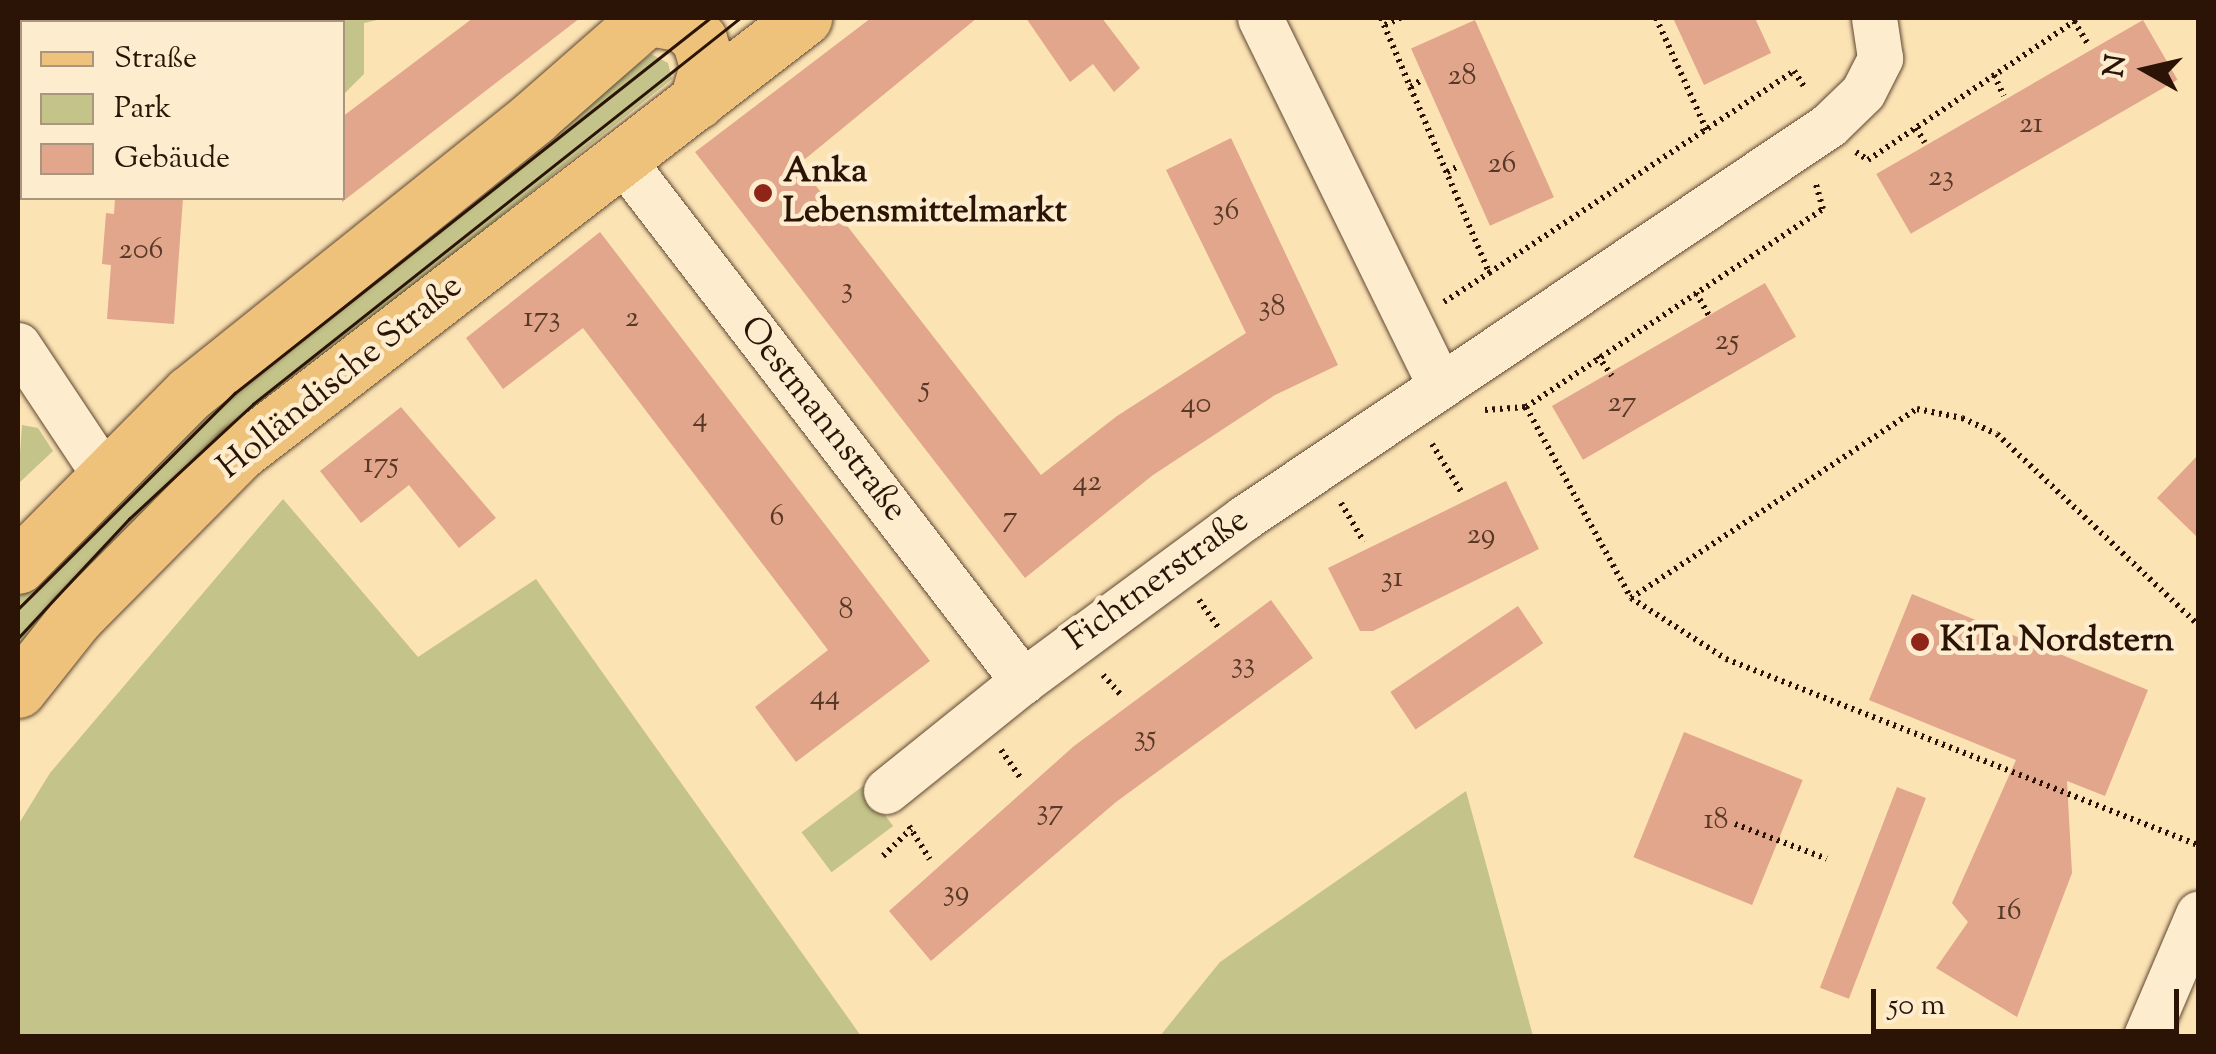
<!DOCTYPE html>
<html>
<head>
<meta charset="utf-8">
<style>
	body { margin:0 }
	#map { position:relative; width:2216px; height:1054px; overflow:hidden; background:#fce3b4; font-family:"Sorts Mill Goudy",serif }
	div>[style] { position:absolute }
	.green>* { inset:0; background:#c3c38a; transform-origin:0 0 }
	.building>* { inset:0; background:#e1a68b; transform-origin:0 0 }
	.path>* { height:6px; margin-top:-3px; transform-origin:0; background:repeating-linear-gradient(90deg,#2b1306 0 2.5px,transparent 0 7.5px) }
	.roads { filter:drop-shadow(0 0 2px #5f4732) drop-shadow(0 0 2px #5f4732) }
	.minor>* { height:45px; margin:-22.5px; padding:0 22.5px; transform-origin:22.5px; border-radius:22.5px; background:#fdedce }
	.major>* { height:55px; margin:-27.5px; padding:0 27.5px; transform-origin:27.5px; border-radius:27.5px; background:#eec27a }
	.tram>* { height:2.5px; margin:-1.25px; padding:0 1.25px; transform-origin:1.25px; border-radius:1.25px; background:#2b1306 }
	.dots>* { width:28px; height:28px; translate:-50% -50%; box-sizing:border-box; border:5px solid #fdedce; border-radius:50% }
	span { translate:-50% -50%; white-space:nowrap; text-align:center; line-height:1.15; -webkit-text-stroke:9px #fdedce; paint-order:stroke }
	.number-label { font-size:30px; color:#583827 }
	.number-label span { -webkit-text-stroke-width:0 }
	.poi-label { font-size:35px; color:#2b1306; font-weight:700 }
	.left { translate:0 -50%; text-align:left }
	.street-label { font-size:35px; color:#2b1306 }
	.frame { position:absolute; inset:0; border:20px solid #2b1306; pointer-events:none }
	.legend { position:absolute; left:20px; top:20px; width:325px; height:180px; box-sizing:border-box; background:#fdedce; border:2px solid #a9967e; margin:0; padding:12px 18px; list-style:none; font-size:30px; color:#2b1306 }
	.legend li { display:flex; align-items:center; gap:20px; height:50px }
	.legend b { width:50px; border:2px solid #a9967e }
	.north { position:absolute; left:2096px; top:20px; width:100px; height:100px; -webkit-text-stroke:8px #fdedce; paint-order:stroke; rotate:278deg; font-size:28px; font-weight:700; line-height:40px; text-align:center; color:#2b1306 }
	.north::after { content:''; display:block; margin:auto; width:35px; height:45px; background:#2b1306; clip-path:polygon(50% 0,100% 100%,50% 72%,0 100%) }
	.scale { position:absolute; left:1871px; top:989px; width:308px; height:45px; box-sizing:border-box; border:5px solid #2b1306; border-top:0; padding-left:12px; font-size:30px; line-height:35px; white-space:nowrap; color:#2b1306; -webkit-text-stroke:8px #fdedce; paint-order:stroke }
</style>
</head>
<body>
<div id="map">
	<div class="green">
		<div style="clip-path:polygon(291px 18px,386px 18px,364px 23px,364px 74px,343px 95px,342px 22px,289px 22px)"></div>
		<div style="clip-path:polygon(651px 54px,668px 63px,672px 79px,374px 318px,18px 654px,18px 597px,95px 513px,204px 409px)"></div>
		<div style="clip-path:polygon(22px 425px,38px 428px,53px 451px,18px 484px)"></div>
		<div style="clip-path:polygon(283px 499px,418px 657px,536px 579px,861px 1036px,18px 1036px,18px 825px,50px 773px)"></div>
		<div style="left:863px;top:786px;width:50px;height:77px;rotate:53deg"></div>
		<div style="clip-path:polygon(1466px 791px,1533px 1036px,1160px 1036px,1220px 962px)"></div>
	</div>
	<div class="building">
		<div style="clip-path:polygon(473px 18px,580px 18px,342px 202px,342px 117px)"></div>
		<div style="clip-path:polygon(871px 18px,977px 18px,799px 164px,1041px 475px,1117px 416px,1246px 333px,1166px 170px,1231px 138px,1338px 365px,1275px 395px,1153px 475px,1025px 578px,695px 152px)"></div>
		<div style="clip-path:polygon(1026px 18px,1102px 18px,1140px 68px,1114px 92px,1093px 64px,1070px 82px)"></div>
		<div style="clip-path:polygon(1673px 18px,1755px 18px,1771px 53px,1704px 85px)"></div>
		<div style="left:1475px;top:20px;width:194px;height:70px;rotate:66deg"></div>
		<div style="left:2143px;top:20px;width:69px;height:308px;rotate:60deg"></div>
		<div style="clip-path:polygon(115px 198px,183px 198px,174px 324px,107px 319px,111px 265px,102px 264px,106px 213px,114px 214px)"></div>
		<div style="clip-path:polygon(600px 232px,930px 661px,796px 762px,755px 707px,828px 650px,583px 328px,503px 389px,466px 338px)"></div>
		<div style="left:1765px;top:283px;width:62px;height:246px;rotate:60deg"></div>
		<div style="clip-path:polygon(401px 407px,496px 518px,459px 548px,409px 485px,361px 523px,320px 471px)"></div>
		<div style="clip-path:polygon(2198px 455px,2198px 538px,2157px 498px)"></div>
		<div style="clip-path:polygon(1506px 481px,1539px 549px,1373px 631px,1360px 631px,1328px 568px)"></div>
		<div style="clip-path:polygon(1912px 594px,2148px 690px,2105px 796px,2067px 781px,2072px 873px,2017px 1017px,1936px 968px,1968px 922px,1952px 903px,2016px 760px,1869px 700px)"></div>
		<div style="clip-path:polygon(1271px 600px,1313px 658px,1116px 802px,931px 961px,889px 911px,1074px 746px)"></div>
		<div style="left:1518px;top:606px;width:45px;height:154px;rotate:56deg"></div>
		<div style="left:1684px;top:732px;width:128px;height:135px;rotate:22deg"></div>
		<div style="left:1897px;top:787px;width:31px;height:215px;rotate:21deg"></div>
	</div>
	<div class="path">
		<div style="left:1381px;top:18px;width:277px;rotate:67deg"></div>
		<div style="left:1489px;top:273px;width:366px;rotate:-33.5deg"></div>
		<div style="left:1794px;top:71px;width:20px;rotate:57deg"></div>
		<div style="left:1656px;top:18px;width:124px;rotate:65.7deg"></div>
		<div style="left:2074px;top:21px;width:27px;rotate:59deg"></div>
		<div style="left:1385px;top:25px;width:17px;rotate:-25deg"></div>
		<div style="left:1994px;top:75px;width:23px;rotate:65deg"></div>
		<div style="left:1411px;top:87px;width:11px;rotate:-34deg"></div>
		<div style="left:1916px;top:128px;width:17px;rotate:59deg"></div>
		<div style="left:1856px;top:152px;width:14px;rotate:34deg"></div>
		<div style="left:1868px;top:160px;width:254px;rotate:-33.9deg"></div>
		<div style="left:1447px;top:172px;width:13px;rotate:-27deg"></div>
		<div style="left:1696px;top:293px;width:28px;rotate:60deg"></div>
		<div style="left:1444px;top:302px;width:54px;rotate:-32.8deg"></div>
		<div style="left:1598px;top:356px;width:24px;rotate:55deg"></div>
		<div style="left:1526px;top:407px;width:218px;rotate:61.2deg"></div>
		<div style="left:1631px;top:598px;width:113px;rotate:32.7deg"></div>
		<div style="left:1726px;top:659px;width:507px;rotate:21.51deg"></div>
		<div style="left:1485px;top:410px;width:41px;rotate:-4.2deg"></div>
		<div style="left:1526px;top:407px;width:357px;rotate:-33.7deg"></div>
		<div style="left:1823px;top:209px;width:29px;rotate:-106deg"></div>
		<div style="left:1432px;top:444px;width:57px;rotate:58.5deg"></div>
		<div style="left:1341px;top:503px;width:45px;rotate:59.5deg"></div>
		<div style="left:1631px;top:598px;width:343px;rotate:-33.5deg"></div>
		<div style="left:1917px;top:409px;width:46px;rotate:11.3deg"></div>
		<div style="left:1962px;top:418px;width:38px;rotate:25deg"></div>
		<div style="left:1997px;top:434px;width:277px;rotate:43.5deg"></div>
		<div style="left:1199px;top:600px;width:33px;rotate:55deg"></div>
		<div style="left:1103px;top:675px;width:30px;rotate:48deg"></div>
		<div style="left:1001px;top:750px;width:33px;rotate:55deg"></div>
		<div style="left:1735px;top:824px;width:98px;rotate:20.8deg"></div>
		<div style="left:909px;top:826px;width:39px;rotate:58deg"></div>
		<div style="left:883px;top:856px;width:39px;rotate:-44deg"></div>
	</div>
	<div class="roads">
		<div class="minor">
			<div style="left:1260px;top:18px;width:407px;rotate:63.9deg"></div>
			<div style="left:621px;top:158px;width:660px;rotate:52.45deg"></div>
			<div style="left:18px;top:345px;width:157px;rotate:56.4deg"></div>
			<div style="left:886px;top:791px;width:176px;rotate:-38.8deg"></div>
			<div style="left:1023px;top:681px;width:275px;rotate:-36.4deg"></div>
			<div style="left:1244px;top:518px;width:705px;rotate:-33.89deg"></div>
			<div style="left:1829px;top:125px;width:47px;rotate:-44.1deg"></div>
			<div style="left:1863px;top:92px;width:38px;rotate:-63deg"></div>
			<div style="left:1880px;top:58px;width:40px;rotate:-98.5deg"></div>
			<div style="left:2146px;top:1036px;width:133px;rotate:-66.9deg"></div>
		</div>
		<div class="major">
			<div style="left:649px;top:18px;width:35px;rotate:10deg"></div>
			<div style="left:683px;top:24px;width:22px;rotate:43deg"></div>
			<div style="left:699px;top:39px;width:28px;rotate:73deg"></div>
			<div style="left:707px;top:66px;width:37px;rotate:106deg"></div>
			<div style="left:18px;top:566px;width:244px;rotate:-45.2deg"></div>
			<div style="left:190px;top:393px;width:441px;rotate:-38.7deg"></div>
			<div style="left:534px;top:117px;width:150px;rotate:-41.2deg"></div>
			<div style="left:18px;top:690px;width:93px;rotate:-51.5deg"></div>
			<div style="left:76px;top:617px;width:233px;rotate:-45.2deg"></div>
			<div style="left:240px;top:452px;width:712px;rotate:-37.58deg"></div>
		</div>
	</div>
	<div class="tram">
		<div style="left:18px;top:609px;width:306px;rotate:-44.9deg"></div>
		<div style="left:235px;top:393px;width:605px;rotate:-38.29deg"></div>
		<div style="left:18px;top:638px;width:163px;rotate:-47deg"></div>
		<div style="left:129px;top:519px;width:169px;rotate:-42.8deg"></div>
		<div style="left:253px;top:404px;width:621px;rotate:-38.4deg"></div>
	</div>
	<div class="dots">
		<div style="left:763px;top:193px;background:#8f2418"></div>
		<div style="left:1920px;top:642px;background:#8f2418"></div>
	</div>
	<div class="number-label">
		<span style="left:1462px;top:77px">28</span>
		<span style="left:2031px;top:125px">21</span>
		<span style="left:1502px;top:165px">26</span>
		<span style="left:1941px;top:178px">23</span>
		<span style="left:1226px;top:212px">36</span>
		<span style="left:141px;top:251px">206</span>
		<span style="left:847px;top:290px">3</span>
		<span style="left:1272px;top:308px">38</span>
		<span style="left:542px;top:319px">173</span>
		<span style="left:632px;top:319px">2</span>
		<span style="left:1727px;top:342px">25</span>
		<span style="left:925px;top:389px">5</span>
		<span style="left:1622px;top:404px">27</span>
		<span style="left:1196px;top:405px">40</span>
		<span style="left:700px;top:419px">4</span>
		<span style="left:381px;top:465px">175</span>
		<span style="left:1087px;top:483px">42</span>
		<span style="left:777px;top:518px">6</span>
		<span style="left:1010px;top:519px">7</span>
		<span style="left:1481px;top:536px">29</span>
		<span style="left:1392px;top:579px">31</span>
		<span style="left:846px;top:611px">8</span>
		<span style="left:1243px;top:665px">33</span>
		<span style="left:825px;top:697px">44</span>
		<span style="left:1145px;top:738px">35</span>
		<span style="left:1050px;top:812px">37</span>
		<span style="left:1716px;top:821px">18</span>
		<span style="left:956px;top:893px">39</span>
		<span style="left:2009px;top:912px">16</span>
	</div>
	<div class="poi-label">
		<span class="left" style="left:783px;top:193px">Anka<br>Lebensmittelmarkt</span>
		<span class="left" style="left:1940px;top:642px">KiTa Nordstern</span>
	</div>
	<div class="street-label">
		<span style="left:341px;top:378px;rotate:-39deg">Holländische Straße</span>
		<span style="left:822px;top:420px;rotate:52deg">Oestmannstraße</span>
		<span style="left:1158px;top:581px;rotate:-36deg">Fichtnerstraße</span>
	</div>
	<div class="frame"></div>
	<ul class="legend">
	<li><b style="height:12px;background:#eec27a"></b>Straße</li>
	<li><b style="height:28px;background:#c3c38a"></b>Park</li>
	<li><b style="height:28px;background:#e1a68b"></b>Gebäude</li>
	</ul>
	<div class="north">N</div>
	<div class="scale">50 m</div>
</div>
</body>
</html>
